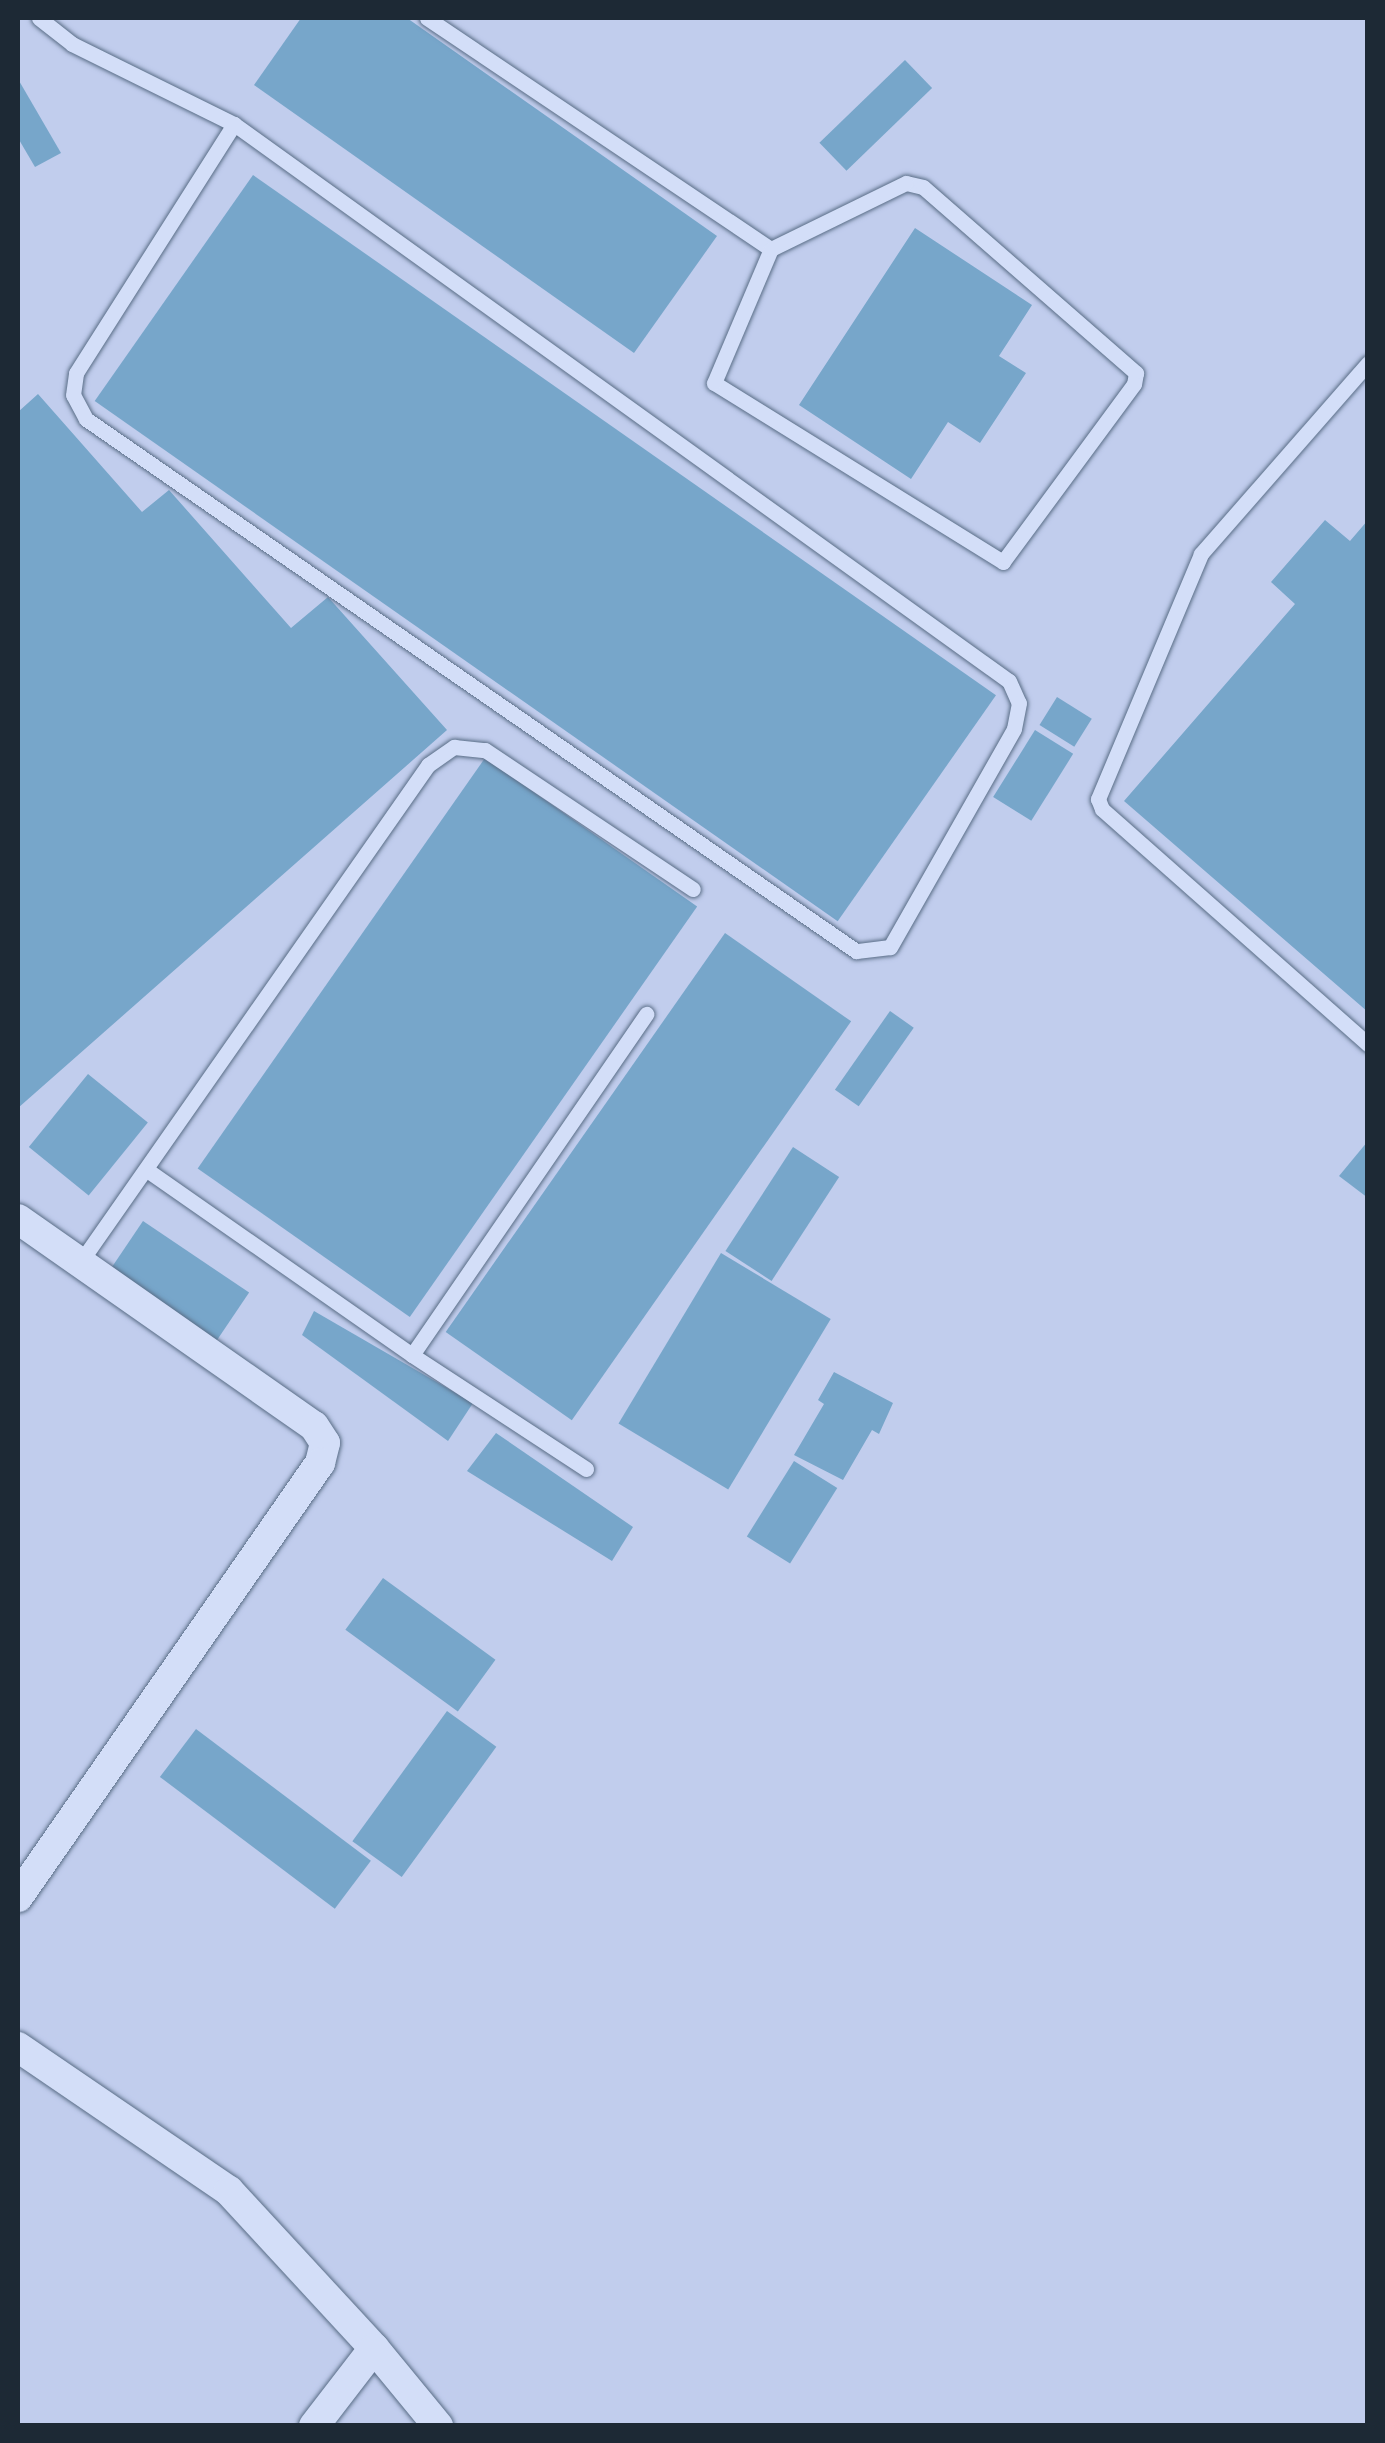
<!DOCTYPE html>
<html>
<head>
<meta charset="utf-8">
<style>
	body { margin:0 }
	#map { position:relative; width:1385px; height:2443px; overflow:hidden; background:#c1cded; font-family:Merriweather,serif }
	div>[style] { position:absolute }
	.building>* { inset:0; background:#77a6ca; transform-origin:0 0 }
	.roads { filter:drop-shadow(0 0 2px #596d86) drop-shadow(0 0 2px #596d86) }
	.service>* { height:15px; margin:-7.5px; padding:0 7.5px; transform-origin:7.5px; border-radius:7.5px; background:#d3def8 }
	.minor>* { height:30px; margin:-15px; padding:0 15px; transform-origin:15px; border-radius:15px; background:#d3def8 }
	span { translate:-50% -50%; white-space:nowrap; text-align:center; line-height:1.15; -webkit-text-stroke:8px #d0daf4; paint-order:stroke }
	.frame { position:absolute; inset:0; border:20px solid #1d2935; pointer-events:none }
</style>
</head>
<body>
<div id="map">
	<div class="building">
		<div style="clip-path:polygon(301px 18px,407px 18px,717px 236px,634px 353px,254px 85px)"></div>
		<div style="left:905px;top:60px;width:39px;height:119px;rotate:46deg"></div>
		<div style="clip-path:polygon(18px 79px,61px 153px,35px 167px,18px 138px)"></div>
		<div style="left:253px;top:175px;width:907px;height:276px;rotate:35deg"></div>
		<div style="clip-path:polygon(915px 228px,1032px 305px,999px 356px,1026px 373px,980px 443px,948px 422px,911px 479px,799px 405px)"></div>
		<div style="clip-path:polygon(38px 394px,142px 512px,169px 490px,291px 628px,328px 597px,447px 730px,18px 1108px,18px 412px)"></div>
		<div style="clip-path:polygon(1325px 520px,1350px 541px,1368px 520px,1368px 1012px,1124px 801px,1295px 604px,1271px 582px)"></div>
		<div style="left:1057px;top:697px;width:41px;height:33px;rotate:32deg"></div>
		<div style="left:1035px;top:730px;width:45px;height:79px;rotate:32deg"></div>
		<div style="left:485px;top:758px;width:259px;height:501px;rotate:35deg"></div>
		<div style="left:725px;top:933px;width:154px;height:487px;rotate:35deg"></div>
		<div style="left:890px;top:1011px;width:29px;height:96px;rotate:35deg"></div>
		<div style="left:88px;top:1074px;width:77px;height:94px;rotate:39deg"></div>
		<div style="clip-path:polygon(1368px 1141px,1368px 1198px,1339px 1176px)"></div>
		<div style="left:793px;top:1147px;width:55px;height:124px;rotate:33deg"></div>
		<div style="left:143px;top:1221px;width:128px;height:60px;rotate:34deg"></div>
		<div style="left:721px;top:1253px;width:128px;height:199px;rotate:31deg"></div>
		<div style="clip-path:polygon(314px 1311px,473px 1403px,448px 1441px,302px 1335px)"></div>
		<div style="clip-path:polygon(834px 1372px,893px 1403px,879px 1434px,872px 1430px,843px 1480px,794px 1455px,824px 1404px,818px 1400px)"></div>
		<div style="clip-path:polygon(496px 1433px,633px 1527px,612px 1561px,467px 1471px)"></div>
		<div style="left:794px;top:1461px;width:51px;height:89px;rotate:32deg"></div>
		<div style="left:383px;top:1578px;width:139px;height:64px;rotate:36deg"></div>
		<div style="left:447px;top:1711px;width:61px;height:161px;rotate:36deg"></div>
		<div style="left:196px;top:1729px;width:219px;height:60px;rotate:37deg"></div>
	</div>
	<div class="roads">
		<div class="service">
			<div style="left:39px;top:18px;width:42px;rotate:38.2deg"></div>
			<div style="left:72px;top:44px;width:181px;rotate:26.3deg"></div>
			<div style="left:234px;top:124px;width:954px;rotate:35.71deg"></div>
			<div style="left:1009px;top:681px;width:24px;rotate:66deg"></div>
			<div style="left:1019px;top:703px;width:26px;rotate:101deg"></div>
			<div style="left:1014px;top:729px;width:251px;rotate:119.6deg"></div>
			<div style="left:890px;top:947px;width:34px;rotate:173deg"></div>
			<div style="left:856px;top:951px;width:936px;rotate:-145.36deg"></div>
			<div style="left:86px;top:419px;width:27px;rotate:-118deg"></div>
			<div style="left:73px;top:395px;width:22px;rotate:-82deg"></div>
			<div style="left:76px;top:373px;width:295px;rotate:-57.6deg"></div>
			<div style="left:427px;top:18px;width:414px;rotate:33.9deg"></div>
			<div style="left:906px;top:183px;width:17px;rotate:13deg"></div>
			<div style="left:923px;top:187px;width:283px;rotate:41.1deg"></div>
			<div style="left:1136px;top:373px;width:11px;rotate:100deg"></div>
			<div style="left:1134px;top:384px;width:221px;rotate:126.4deg"></div>
			<div style="left:1003px;top:562px;width:340px;rotate:-148.2deg"></div>
			<div style="left:714px;top:383px;width:146px;rotate:-67deg"></div>
			<div style="left:771px;top:249px;width:150px;rotate:-26.1deg"></div>
			<div style="left:1368px;top:363px;width:254px;rotate:131.2deg"></div>
			<div style="left:1201px;top:554px;width:266px;rotate:112.8deg"></div>
			<div style="left:1098px;top:799px;width:11px;rotate:68deg"></div>
			<div style="left:1102px;top:809px;width:355px;rotate:41.5deg"></div>
			<div style="left:147px;top:1170px;width:323px;rotate:34.9deg"></div>
			<div style="left:412px;top:1355px;width:208px;rotate:33.2deg"></div>
			<div style="left:79px;top:1264px;width:609px;rotate:-55.03deg"></div>
			<div style="left:428px;top:765px;width:32px;rotate:-35deg"></div>
			<div style="left:454px;top:747px;width:31px;rotate:6deg"></div>
			<div style="left:485px;top:750px;width:250px;rotate:33.8deg"></div>
			<div style="left:412px;top:1355px;width:414px;rotate:-55.5deg"></div>
		</div>
		<div class="minor">
			<div style="left:18px;top:1219px;width:361px;rotate:35deg"></div>
			<div style="left:314px;top:1426px;width:20px;rotate:57deg"></div>
			<div style="left:325px;top:1443px;width:21px;rotate:104deg"></div>
			<div style="left:320px;top:1463px;width:529px;rotate:124.83deg"></div>
			<div style="left:18px;top:2047px;width:255px;rotate:34.3deg"></div>
			<div style="left:229px;top:2191px;width:214px;rotate:47.3deg"></div>
			<div style="left:374px;top:2348px;width:101px;rotate:50.6deg"></div>
			<div style="left:314px;top:2426px;width:98px;rotate:-52.4deg"></div>
		</div>
	</div>
	<div class="frame"></div>
</div>
</body>
</html>
